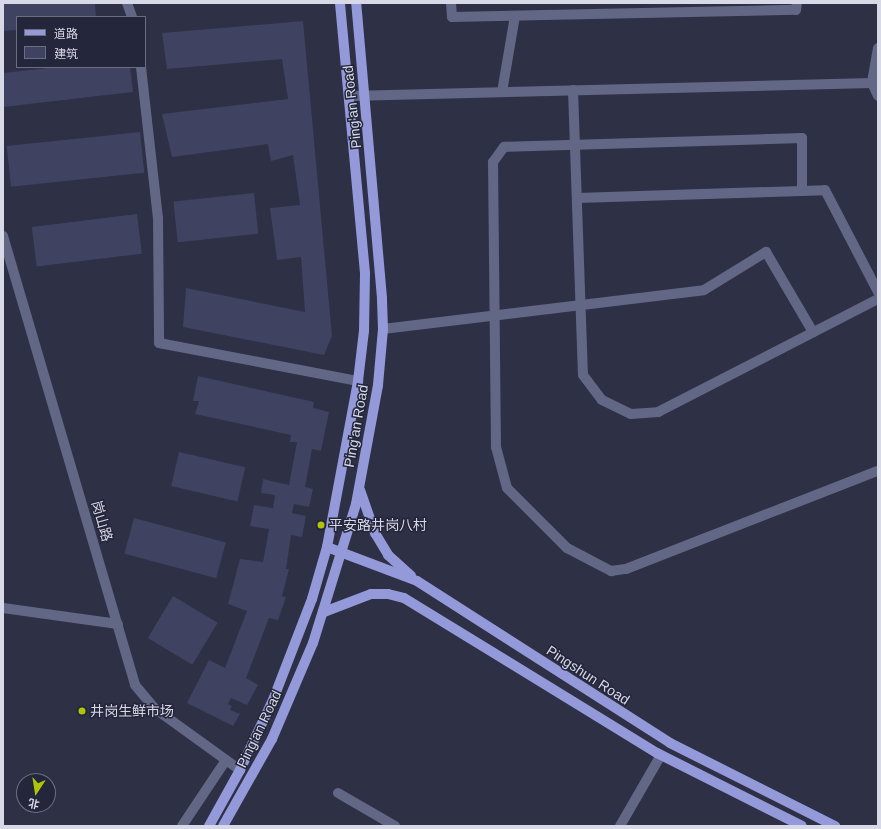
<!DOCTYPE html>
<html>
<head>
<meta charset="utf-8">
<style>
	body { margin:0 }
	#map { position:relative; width:881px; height:829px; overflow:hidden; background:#2e3046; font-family:Helvetica,"Noto Sans SC",sans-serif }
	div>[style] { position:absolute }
	.building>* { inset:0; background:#3f4260; transform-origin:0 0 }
	.minor>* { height:10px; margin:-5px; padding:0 5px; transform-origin:5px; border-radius:5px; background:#636786 }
	.major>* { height:10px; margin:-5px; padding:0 5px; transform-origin:5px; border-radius:5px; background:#9399d9 }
	.dots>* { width:11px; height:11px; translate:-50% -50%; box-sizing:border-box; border:2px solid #24263b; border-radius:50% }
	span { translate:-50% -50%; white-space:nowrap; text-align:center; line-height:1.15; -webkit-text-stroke:3px #24263b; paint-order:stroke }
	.street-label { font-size:14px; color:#d7d9e7 }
	.poi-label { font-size:14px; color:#d7d9e7 }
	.left { translate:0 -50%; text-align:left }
	.frame { position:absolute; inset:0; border:4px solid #d7d9e7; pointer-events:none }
	.legend { position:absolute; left:16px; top:16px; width:130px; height:52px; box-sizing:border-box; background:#24263b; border:1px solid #6c6e80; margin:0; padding:5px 7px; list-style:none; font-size:12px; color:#d7d9e7 }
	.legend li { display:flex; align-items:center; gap:8px; height:20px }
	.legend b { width:20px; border:1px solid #6c6e80 }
	.north { position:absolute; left:16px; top:773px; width:40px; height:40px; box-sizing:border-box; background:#24263b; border:1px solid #6c6e80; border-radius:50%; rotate:192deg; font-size:11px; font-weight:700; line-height:16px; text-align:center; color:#d7d9e7 }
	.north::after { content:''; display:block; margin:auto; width:14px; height:18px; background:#afc508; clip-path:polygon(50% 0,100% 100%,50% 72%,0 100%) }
</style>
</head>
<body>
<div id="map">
	<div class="building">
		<div style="clip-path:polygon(3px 3px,95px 3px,96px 17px,17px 17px,17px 30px,3px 31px)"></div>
		<div style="clip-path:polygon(303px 21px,332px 336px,324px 355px,183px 327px,186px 288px,305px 312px,301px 257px,277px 260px,270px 208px,300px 205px,293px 155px,271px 161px,268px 144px,172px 157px,162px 114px,288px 99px,282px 59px,167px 69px,162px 33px)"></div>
		<div style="clip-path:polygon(57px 67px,130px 67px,133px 92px,3px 107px,3px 73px)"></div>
		<div style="left:140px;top:132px;width:41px;height:134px;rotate:84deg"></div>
		<div style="left:254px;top:193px;width:41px;height:81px;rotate:84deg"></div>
		<div style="left:137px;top:214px;width:40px;height:106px;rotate:83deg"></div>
		<div style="clip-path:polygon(198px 376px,314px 402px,313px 408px,329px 412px,321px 451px,312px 449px,305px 487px,313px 489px,309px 507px,294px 504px,292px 513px,306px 516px,302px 537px,291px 535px,286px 569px,289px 569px,282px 596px,286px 597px,278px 620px,269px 618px,246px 678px,258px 685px,247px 705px,231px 698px,228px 704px,232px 706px,230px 710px,240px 714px,233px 726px,187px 703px,209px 660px,225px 668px,247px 611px,228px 604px,240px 559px,263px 562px,269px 529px,250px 526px,254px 505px,273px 508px,275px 495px,261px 493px,263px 479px,289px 485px,297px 442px,290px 442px,291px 435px,195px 414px,199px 401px,193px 401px)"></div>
		<div style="left:179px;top:452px;width:68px;height:35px;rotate:13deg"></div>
		<div style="left:134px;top:518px;width:95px;height:37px;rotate:15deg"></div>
		<div style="left:173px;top:596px;width:52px;height:49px;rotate:31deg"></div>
	</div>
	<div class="minor">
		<div style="left:127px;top:3px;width:15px;rotate:70deg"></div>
		<div style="left:451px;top:3px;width:14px;rotate:86deg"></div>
		<div style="left:452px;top:17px;width:344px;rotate:-1.2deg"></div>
		<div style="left:796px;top:10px;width:7px;rotate:-82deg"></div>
		<div style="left:878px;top:48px;width:36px;rotate:100deg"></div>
		<div style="left:872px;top:83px;width:14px;rotate:65deg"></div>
		<div style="left:141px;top:67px;width:152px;rotate:83.6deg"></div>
		<div style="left:158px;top:218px;width:125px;rotate:89.5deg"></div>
		<div style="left:159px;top:343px;width:203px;rotate:10.8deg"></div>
		<div style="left:573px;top:90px;width:285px;rotate:88deg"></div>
		<div style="left:583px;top:375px;width:31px;rotate:53deg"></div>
		<div style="left:602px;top:400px;width:32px;rotate:26deg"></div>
		<div style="left:631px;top:414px;width:27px;rotate:-4deg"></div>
		<div style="left:658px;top:412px;width:247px;rotate:-27.2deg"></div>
		<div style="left:502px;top:92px;width:77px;rotate:-80.3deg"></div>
		<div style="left:350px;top:96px;width:522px;rotate:-1.43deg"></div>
		<div style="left:802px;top:191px;width:53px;rotate:-90deg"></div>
		<div style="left:802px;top:138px;width:298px;rotate:178.3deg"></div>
		<div style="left:504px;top:147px;width:19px;rotate:126deg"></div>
		<div style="left:493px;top:162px;width:285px;rotate:89.4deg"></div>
		<div style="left:496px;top:447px;width:42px;rotate:75deg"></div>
		<div style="left:507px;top:488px;width:85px;rotate:45deg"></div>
		<div style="left:567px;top:548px;width:50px;rotate:27.6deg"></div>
		<div style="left:611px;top:571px;width:15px;rotate:-8deg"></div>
		<div style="left:626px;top:569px;width:270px;rotate:-21.3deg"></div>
		<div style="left:577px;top:198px;width:248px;rotate:-1.8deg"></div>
		<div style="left:825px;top:190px;width:115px;rotate:62.5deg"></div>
		<div style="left:3px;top:236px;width:468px;rotate:73.6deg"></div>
		<div style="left:135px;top:685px;width:30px;rotate:50deg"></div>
		<div style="left:154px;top:708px;width:106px;rotate:35.8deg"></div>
		<div style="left:383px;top:329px;width:323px;rotate:-6.9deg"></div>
		<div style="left:704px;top:290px;width:73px;rotate:-31.5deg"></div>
		<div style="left:766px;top:252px;width:93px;rotate:59.6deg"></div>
		<div style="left:3px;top:608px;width:116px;rotate:7.9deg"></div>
		<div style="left:338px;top:793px;width:66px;rotate:30.1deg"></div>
		<div style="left:182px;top:826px;width:79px;rotate:-56.3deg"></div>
		<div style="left:620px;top:826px;width:82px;rotate:-60deg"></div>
	</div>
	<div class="major">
		<div style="left:360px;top:490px;width:46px;rotate:70.8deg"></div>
		<div style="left:375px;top:533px;width:26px;rotate:59deg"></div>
		<div style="left:388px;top:555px;width:31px;rotate:42deg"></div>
		<div style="left:327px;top:547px;width:96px;rotate:20.7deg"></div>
		<div style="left:417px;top:581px;width:300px;rotate:32.6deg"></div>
		<div style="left:670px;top:743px;width:185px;rotate:26.7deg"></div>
		<div style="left:324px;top:612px;width:50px;rotate:-21deg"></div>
		<div style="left:371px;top:594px;width:17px"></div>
		<div style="left:388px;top:594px;width:16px;rotate:14deg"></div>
		<div style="left:404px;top:598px;width:297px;rotate:31.5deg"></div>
		<div style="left:657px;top:753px;width:162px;rotate:26.7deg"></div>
		<div style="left:209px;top:826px;width:64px;rotate:-61deg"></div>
		<div style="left:240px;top:770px;width:77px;rotate:-64.8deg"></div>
		<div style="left:273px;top:700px;width:108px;rotate:-68.9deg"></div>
		<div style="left:312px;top:599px;width:54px;rotate:-73.9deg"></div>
		<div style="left:327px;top:547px;width:169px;rotate:-79.4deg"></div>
		<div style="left:358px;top:381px;width:50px;rotate:-83.2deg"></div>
		<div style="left:364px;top:331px;width:58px;rotate:-89deg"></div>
		<div style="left:365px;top:273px;width:271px;rotate:-95.3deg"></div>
		<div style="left:223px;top:826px;width:100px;rotate:-60.6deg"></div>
		<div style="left:272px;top:739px;width:104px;rotate:-66.9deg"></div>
		<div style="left:313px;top:643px;width:145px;rotate:-72.8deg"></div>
		<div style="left:356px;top:504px;width:121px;rotate:-79.5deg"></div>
		<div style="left:378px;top:385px;width:56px;rotate:-84.9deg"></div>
		<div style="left:383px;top:329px;width:31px;rotate:-92deg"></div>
		<div style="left:382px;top:298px;width:296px;rotate:-95deg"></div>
	</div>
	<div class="dots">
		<div style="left:321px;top:525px;background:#afc508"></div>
		<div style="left:82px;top:711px;background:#afc508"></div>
	</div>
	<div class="street-label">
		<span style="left:352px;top:107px;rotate:-96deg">Ping'an Road</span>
		<span style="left:356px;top:426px;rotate:-80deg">Ping'an Road</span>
		<span style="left:102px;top:521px;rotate:74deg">岗山路</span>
		<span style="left:588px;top:675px;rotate:33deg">Pingshun Road</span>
		<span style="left:259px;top:729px;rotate:-64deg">Ping'an Road</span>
	</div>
	<div class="poi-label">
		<span class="left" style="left:329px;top:525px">平安路井岗八村</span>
		<span class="left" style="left:90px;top:711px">井岗生鲜市场</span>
	</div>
	<div class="frame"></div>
	<ul class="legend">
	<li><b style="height:5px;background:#9399d9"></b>道路</li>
	<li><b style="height:11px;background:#3f4260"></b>建筑</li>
	</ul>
	<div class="north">北</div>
</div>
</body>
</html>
